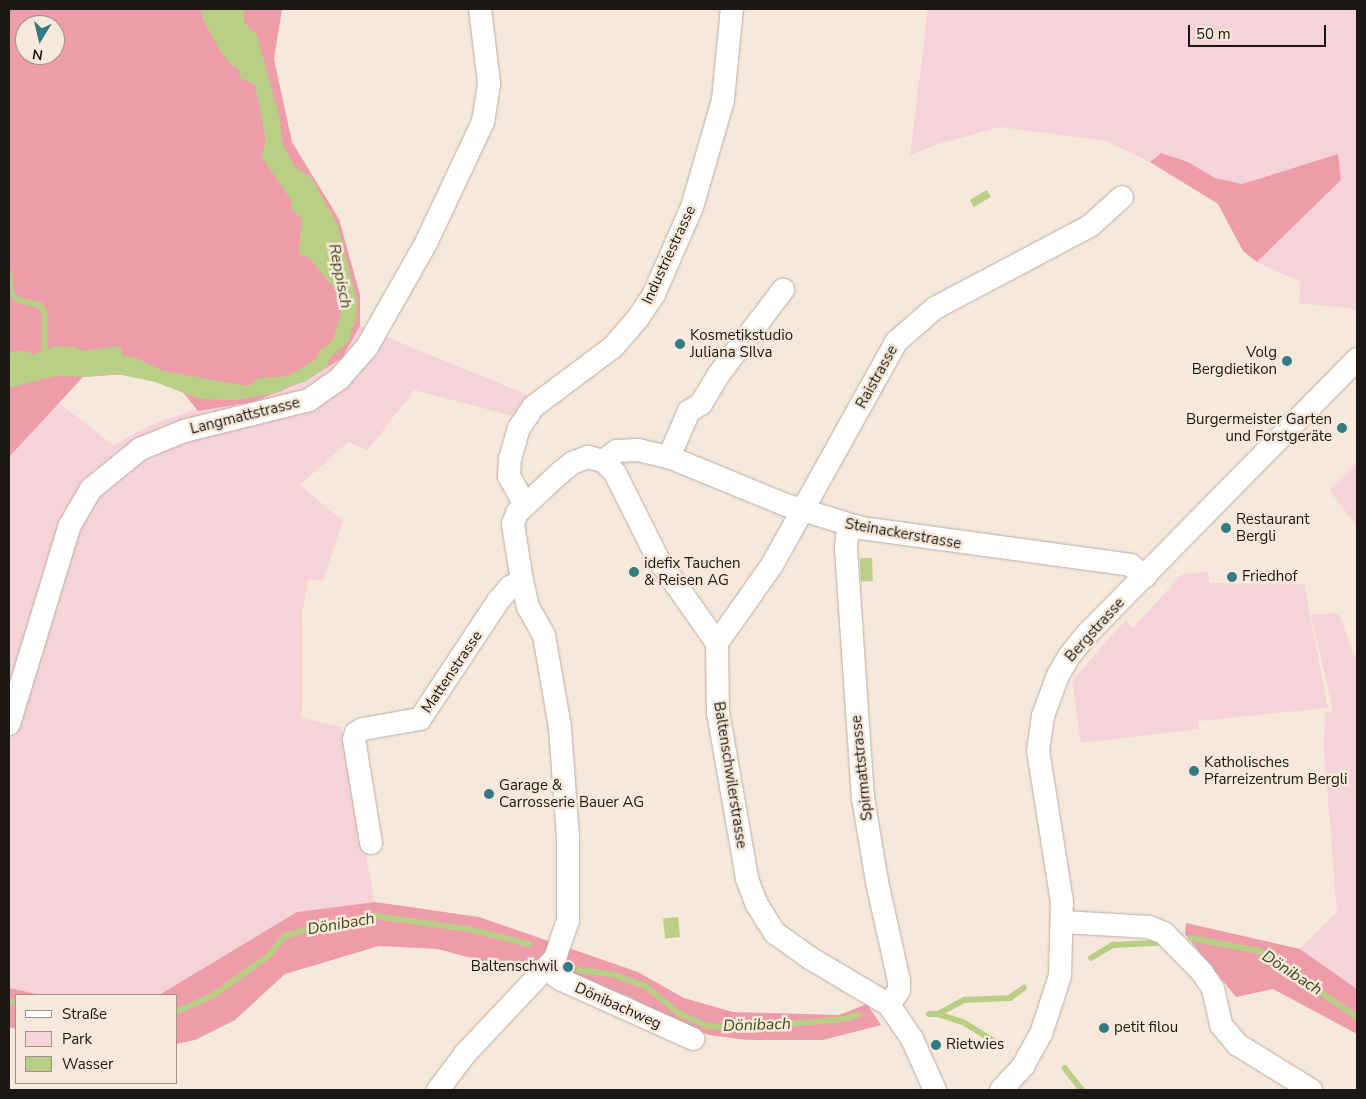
<!DOCTYPE html>
<html>
<head>
<meta charset="utf-8">
<style>
	body { margin:0 }
	#map { position:relative; width:1366px; height:1099px; overflow:hidden; background:#f6e8db; font-family:"Nunito Sans",sans-serif }
	div>[style] { position:absolute }
	.green>* { inset:0; background:#f5d3d8 }
	.forest>* { inset:0; background:#ee9ca9 }
	.water>* { inset:0; background:#bacf86; transform-origin:0 0 }
	.stream>* { height:5.5px; margin:-2.75px; padding:0 2.75px; transform-origin:2.75px; border-radius:2.75px; background:#bacf86 }
	.roads { filter:drop-shadow(0 0 1px #baada0) drop-shadow(0 0 1px #baada0) }
	.minor>* { height:22px; margin:-11px; padding:0 11px; transform-origin:11px; border-radius:11px; background:#fff }
	.dots>* { width:14px; height:14px; translate:-50% -50%; box-sizing:border-box; border:2px solid #f6e8db; border-radius:50% }
	span { translate:-50% -50%; white-space:nowrap; text-align:center; line-height:1.15; -webkit-text-stroke:5px #f6e8db; paint-order:stroke }
	.street-label { font-size:15px; color:#1c1712 }
	.poi-label { font-size:15px; color:#1c1712 }
	.left { translate:0 -50%; text-align:left }
	.right { translate:-100% -50%; text-align:right }
	.water-label { font-size:16px; color:#3f4c17; font-style:italic }
	.frame { position:absolute; inset:0; border:10px solid #1c1712; pointer-events:none }
	.legend { position:absolute; left:15px; top:994px; width:162px; height:90px; box-sizing:border-box; background:#f6e8db; border:1px solid #9f948b; margin:0; padding:6px 9px; list-style:none; font-size:15px; color:#1c1712 }
	.legend li { display:flex; align-items:center; gap:10px; height:25px }
	.legend b { width:25px; border:1px solid #9f948b }
	.north { position:absolute; left:15px; top:15px; width:50px; height:50px; box-sizing:border-box; background:#f6e8db; border:1px solid #9f948b; border-radius:50%; rotate:189deg; font-size:14px; font-weight:700; line-height:20px; text-align:center; color:#1c1712 }
	.north::after { content:''; display:block; margin:auto; width:18px; height:22px; background:#337b84; clip-path:polygon(50% 0,100% 100%,50% 72%,0 100%) }
	.scale { position:absolute; left:1188px; top:25px; width:138px; height:22px; box-sizing:border-box; border:2px solid #1c1712; border-top:0; padding-left:6px; font-size:15px; line-height:18px; white-space:nowrap; color:#1c1712; -webkit-text-stroke:4px #f6e8db; paint-order:stroke }
</style>
</head>
<body>
<div id="map">
	<div class="green">
		<div style="clip-path:polygon(928px 9px,1357px 9px,1357px 312px,1351px 308px,1299px 303px,1301px 282px,1257px 262px,1341px 180px,1338px 154px,1242px 184px,1215px 178px,1188px 162px,1161px 153px,1150px 162px,1107px 141px,1000px 127px,938px 144px,910px 155px)"></div>
		<div style="clip-path:polygon(360px 326px,530px 396px,513px 416px,414px 390px,368px 450px,348px 442px,300px 485px,343px 521px,323px 580px,308px 580px,302px 614px,302px 718px,341px 727px,375px 902px,297px 912px,159px 995px,42px 995px,9px 988px,9px 457px,58px 402px,113px 445px,151px 425px,342px 358px)"></div>
		<div style="clip-path:polygon(1357px 462px,1357px 526px,1329px 490px)"></div>
		<div style="clip-path:polygon(1208px 571px,1209px 583px,1304px 584px,1328px 708px,1198px 721px,1199px 729px,1081px 743px,1072px 681px,1126px 620px,1133px 628px,1181px 575px)"></div>
		<div style="clip-path:polygon(1339px 613px,1354px 656px,1357px 656px,1357px 989px,1300px 949px,1337px 912px,1324px 750px,1325px 713px,1333px 711px,1311px 615px)"></div>
	</div>
	<div class="forest">
		<div style="clip-path:polygon(evenodd,9px 9px,282px 9px,274px 59px,292px 142px,339px 219px,360px 295px,360px 326px,342px 358px,307px 380px,253px 402px,198px 411px,166px 371px,83px 377px,9px 457px,9px 9px,25px 25px,55px 25px,55px 55px,25px 55px,25px 25px)"></div>
		<div style="clip-path:polygon(1161px 153px,1188px 162px,1215px 178px,1242px 184px,1338px 154px,1341px 180px,1257px 262px,1243px 251px,1218px 204px,1150px 162px)"></div>
		<div style="clip-path:polygon(375px 902px,479px 917px,638px 972px,684px 998px,733px 1012px,839px 1015px,867px 1004px,881px 1025px,823px 1040px,747px 1040px,709px 1035px,674px 1022px,630px 997px,536px 964px,523px 972px,438px 949px,379px 946px,285px 974px,235px 1020px,195px 1040px,176px 1044px,176px 995px,159px 995px,297px 912px)"></div>
		<div style="clip-path:polygon(1186px 923px,1300px 949px,1357px 989px,1357px 1034px,1273px 989px,1236px 997px,1185px 934px)"></div>
		<div style="clip-path:polygon(9px 988px,42px 995px,16px 995px,16px 1029px,9px 1027px)"></div>
	</div>
	<div class="water">
		<div style="clip-path:polygon(201px 9px,244px 9px,244px 22px,257px 35px,280px 120px,282px 143px,295px 167px,311px 177px,338px 226px,357px 300px,357px 313px,349px 341px,330px 358px,327px 367px,304px 382px,286px 387px,280px 392px,238px 400px,199px 399px,155px 382px,117px 374px,85px 377px,55px 376px,9px 388px,9px 354px,14px 351px,29px 351px,32px 355px,55px 346px,75px 347px,84px 351px,117px 346px,121px 348px,123px 356px,134px 357px,164px 371px,248px 386px,259px 378px,288px 376px,316px 359px,319px 351px,333px 340px,341px 313px,335px 289px,309px 258px,298px 254px,302px 219px,291px 209px,291px 200px,261px 156px,266px 141px,255px 85px,240px 78px,238px 68px,232px 66px,220px 51px,203px 20px)"></div>
		<div style="left:987px;top:190px;width:8px;height:20px;rotate:60deg"></div>
		<div style="left:872px;top:558px;width:23px;height:12px;rotate:88deg"></div>
		<div style="left:678px;top:917px;width:20px;height:15px;rotate:84deg"></div>
	</div>
	<div class="stream">
		<div style="left:9px;top:272px;width:20px;rotate:84deg"></div>
		<div style="left:11px;top:292px;width:11px;rotate:49deg"></div>
		<div style="left:18px;top:300px;width:23px;rotate:13deg"></div>
		<div style="left:40px;top:305px;width:9px;rotate:58deg"></div>
		<div style="left:45px;top:313px;width:45px;rotate:90deg"></div>
		<div style="left:1191px;top:938px;width:69px;rotate:10.8deg"></div>
		<div style="left:1259px;top:951px;width:15px;rotate:28deg"></div>
		<div style="left:1272px;top:958px;width:21px;rotate:45deg"></div>
		<div style="left:1287px;top:973px;width:17px;rotate:24deg"></div>
		<div style="left:1303px;top:980px;width:65px;rotate:34.4deg"></div>
		<div style="left:1091px;top:958px;width:26px;rotate:-31deg"></div>
		<div style="left:1113px;top:945px;width:43px;rotate:-2.7deg"></div>
		<div style="left:579px;top:970px;width:32px;rotate:7deg"></div>
		<div style="left:611px;top:974px;width:37px;rotate:19deg"></div>
		<div style="left:646px;top:986px;width:44px;rotate:39.5deg"></div>
		<div style="left:680px;top:1014px;width:30px;rotate:23deg"></div>
		<div style="left:708px;top:1026px;width:32px;rotate:4deg"></div>
		<div style="left:740px;top:1028px;width:105px;rotate:-4.9deg"></div>
		<div style="left:845px;top:1019px;width:14px;rotate:-17deg"></div>
		<div style="left:9px;top:1001px;width:7px;rotate:8deg"></div>
		<div style="left:176px;top:1012px;width:39px;rotate:-24deg"></div>
		<div style="left:212px;top:996px;width:67px;rotate:-35.3deg"></div>
		<div style="left:267px;top:957px;width:28px;rotate:-49deg"></div>
		<div style="left:285px;top:936px;width:39px;rotate:-17deg"></div>
		<div style="left:322px;top:925px;width:54px;rotate:-9.6deg"></div>
		<div style="left:375px;top:916px;width:94px;rotate:8deg"></div>
		<div style="left:468px;top:929px;width:63px;rotate:13.8deg"></div>
		<div style="left:929px;top:1014px;width:9px"></div>
		<div style="left:938px;top:1014px;width:30px;rotate:-28deg"></div>
		<div style="left:964px;top:1000px;width:46px;rotate:-2.5deg"></div>
		<div style="left:1010px;top:998px;width:17px;rotate:-36deg"></div>
		<div style="left:938px;top:1014px;width:28px;rotate:18deg"></div>
		<div style="left:965px;top:1023px;width:38px;rotate:32deg"></div>
		<div style="left:1065px;top:1068px;width:28px;rotate:52deg"></div>
	</div>
	<div class="roads">
		<div class="minor">
			<div style="left:669px;top:457px;width:50px;rotate:-66.5deg"></div>
			<div style="left:689px;top:411px;width:14px;rotate:-30deg"></div>
			<div style="left:701px;top:404px;width:35px;rotate:-59deg"></div>
			<div style="left:719px;top:374px;width:106px;rotate:-52.7deg"></div>
			<div style="left:603px;top:461px;width:17px;rotate:-36deg"></div>
			<div style="left:617px;top:451px;width:21px;rotate:-3deg"></div>
			<div style="left:638px;top:450px;width:32px;rotate:13deg"></div>
			<div style="left:669px;top:457px;width:126px;rotate:22.3deg"></div>
			<div style="left:786px;top:505px;width:78px;rotate:17deg"></div>
			<div style="left:861px;top:528px;width:272px;rotate:7.8deg"></div>
			<div style="left:1130px;top:565px;width:19px;rotate:36deg"></div>
			<div style="left:525px;top:505px;width:33px;rotate:-119deg"></div>
			<div style="left:509px;top:476px;width:17px;rotate:-87deg"></div>
			<div style="left:510px;top:459px;width:32px;rotate:-74deg"></div>
			<div style="left:519px;top:428px;width:25px;rotate:-56deg"></div>
			<div style="left:533px;top:407px;width:100px;rotate:-36.9deg"></div>
			<div style="left:613px;top:347px;width:38px;rotate:-49deg"></div>
			<div style="left:638px;top:318px;width:29px;rotate:-56deg"></div>
			<div style="left:654px;top:294px;width:95px;rotate:-66.4deg"></div>
			<div style="left:692px;top:207px;width:111px;rotate:-73.8deg"></div>
			<div style="left:723px;top:100px;width:91px;rotate:-84.4deg"></div>
			<div style="left:848px;top:525px;width:24px;rotate:95deg"></div>
			<div style="left:846px;top:549px;width:250px;rotate:86.1deg"></div>
			<div style="left:863px;top:798px;width:85px;rotate:80.5deg"></div>
			<div style="left:877px;top:882px;width:101px;rotate:77.5deg"></div>
			<div style="left:899px;top:981px;width:9px;rotate:90deg"></div>
			<div style="left:899px;top:990px;width:18px;rotate:124deg"></div>
			<div style="left:717px;top:643px;width:95px;rotate:-54.8deg"></div>
			<div style="left:772px;top:565px;width:255px;rotate:-60.9deg"></div>
			<div style="left:896px;top:342px;width:52px;rotate:-41.1deg"></div>
			<div style="left:935px;top:308px;width:175px;rotate:-27.9deg"></div>
			<div style="left:1090px;top:226px;width:43px;rotate:-42.2deg"></div>
			<div style="left:9px;top:724px;width:208px;rotate:-73deg"></div>
			<div style="left:70px;top:525px;width:42px;rotate:-59.7deg"></div>
			<div style="left:91px;top:489px;width:63px;rotate:-39.2deg"></div>
			<div style="left:140px;top:449px;width:48px;rotate:-22.2deg"></div>
			<div style="left:184px;top:431px;width:129px;rotate:-13.9deg"></div>
			<div style="left:309px;top:400px;width:37px;rotate:-35deg"></div>
			<div style="left:339px;top:379px;width:43px;rotate:-48.8deg"></div>
			<div style="left:367px;top:347px;width:120px;rotate:-60.4deg"></div>
			<div style="left:426px;top:243px;width:134px;rotate:-64.8deg"></div>
			<div style="left:483px;top:122px;width:39px;rotate:-81deg"></div>
			<div style="left:489px;top:83px;width:75px;rotate:-96.9deg"></div>
			<div style="left:371px;top:843px;width:105px;rotate:-99.3deg"></div>
			<div style="left:354px;top:739px;width:6px;rotate:-72deg"></div>
			<div style="left:356px;top:733px;width:8px;rotate:-30deg"></div>
			<div style="left:363px;top:729px;width:58px;rotate:-10deg"></div>
			<div style="left:420px;top:719px;width:141px;rotate:-56.5deg"></div>
			<div style="left:498px;top:601px;width:18px;rotate:-49deg"></div>
			<div style="left:510px;top:587px;width:13px;rotate:-27deg"></div>
			<div style="left:1063px;top:922px;width:86px;rotate:3.3deg"></div>
			<div style="left:1149px;top:927px;width:16px;rotate:22deg"></div>
			<div style="left:1164px;top:933px;width:54px;rotate:45.7deg"></div>
			<div style="left:1202px;top:972px;width:20px;rotate:57deg"></div>
			<div style="left:1213px;top:989px;width:37px;rotate:77deg"></div>
			<div style="left:1221px;top:1025px;width:26px;rotate:50deg"></div>
			<div style="left:1238px;top:1045px;width:86px;rotate:31.7deg"></div>
			<div style="left:546px;top:969px;width:19px;rotate:35deg"></div>
			<div style="left:562px;top:980px;width:144px;rotate:24.2deg"></div>
			<div style="left:438px;top:1090px;width:45px;rotate:-53.1deg"></div>
			<div style="left:465px;top:1054px;width:132px;rotate:-46.8deg"></div>
			<div style="left:555px;top:958px;width:39px;rotate:-71deg"></div>
			<div style="left:568px;top:921px;width:84px;rotate:-90deg"></div>
			<div style="left:568px;top:837px;width:110px;rotate:-94.2deg"></div>
			<div style="left:560px;top:727px;width:93px;rotate:-99.9deg"></div>
			<div style="left:544px;top:635px;width:32px;rotate:-120deg"></div>
			<div style="left:528px;top:607px;width:27px;rotate:-103deg"></div>
			<div style="left:522px;top:581px;width:58px;rotate:-99deg"></div>
			<div style="left:513px;top:524px;width:12px;rotate:-70deg"></div>
			<div style="left:517px;top:513px;width:60px;rotate:-43deg"></div>
			<div style="left:561px;top:472px;width:14px;rotate:-39deg"></div>
			<div style="left:572px;top:463px;width:17px;rotate:-21deg"></div>
			<div style="left:588px;top:457px;width:16px;rotate:15deg"></div>
			<div style="left:603px;top:461px;width:17px;rotate:45deg"></div>
			<div style="left:615px;top:473px;width:96px;rotate:63.4deg"></div>
			<div style="left:658px;top:559px;width:103px;rotate:54.9deg"></div>
			<div style="left:717px;top:643px;width:69px;rotate:89.2deg"></div>
			<div style="left:718px;top:712px;width:169px;rotate:80.1deg"></div>
			<div style="left:747px;top:879px;width:26px;rotate:69deg"></div>
			<div style="left:756px;top:903px;width:36px;rotate:58deg"></div>
			<div style="left:775px;top:933px;width:43px;rotate:35.5deg"></div>
			<div style="left:810px;top:958px;width:92px;rotate:30.7deg"></div>
			<div style="left:889px;top:1005px;width:41px;rotate:55.9deg"></div>
			<div style="left:912px;top:1039px;width:56px;rotate:65.7deg"></div>
			<div style="left:1001px;top:1090px;width:33px;rotate:-47deg"></div>
			<div style="left:1023px;top:1066px;width:37px;rotate:-61deg"></div>
			<div style="left:1041px;top:1034px;width:61px;rotate:-71.9deg"></div>
			<div style="left:1060px;top:976px;width:74px;rotate:-88.5deg"></div>
			<div style="left:1062px;top:902px;width:153px;rotate:-99deg"></div>
			<div style="left:1038px;top:751px;width:35px;rotate:-82deg"></div>
			<div style="left:1043px;top:716px;width:44px;rotate:-69.9deg"></div>
			<div style="left:1058px;top:675px;width:23px;rotate:-59deg"></div>
			<div style="left:1070px;top:655px;width:28px;rotate:-51deg"></div>
			<div style="left:1088px;top:633px;width:384px;rotate:-45.5deg"></div>
		</div>
	</div>
	<div class="dots">
		<div style="left:680px;top:344px;background:#337b84"></div>
		<div style="left:1287px;top:361px;background:#337b84"></div>
		<div style="left:1342px;top:428px;background:#337b84"></div>
		<div style="left:1226px;top:528px;background:#337b84"></div>
		<div style="left:634px;top:572px;background:#337b84"></div>
		<div style="left:1232px;top:577px;background:#337b84"></div>
		<div style="left:1194px;top:771px;background:#337b84"></div>
		<div style="left:489px;top:794px;background:#337b84"></div>
		<div style="left:568px;top:967px;background:#337b84"></div>
		<div style="left:1104px;top:1028px;background:#337b84"></div>
		<div style="left:936px;top:1045px;background:#337b84"></div>
	</div>
	<div class="street-label">
		<span style="left:669px;top:255px;rotate:-65deg">Industriestrasse</span>
		<span style="left:877px;top:377px;rotate:-61deg">Raistrasse</span>
		<span style="left:245px;top:416px;rotate:-14deg">Langmattstrasse</span>
		<span style="left:903px;top:534px;rotate:10deg">Steinackerstrasse</span>
		<span style="left:1095px;top:630px;rotate:-48deg">Bergstrasse</span>
		<span style="left:452px;top:672px;rotate:-56deg">Mattenstrasse</span>
		<span style="left:862px;top:768px;rotate:-96deg">Spirmattstrasse</span>
		<span style="left:730px;top:775px;rotate:81deg">Baltenschwilerstrasse</span>
		<span style="left:618px;top:1006px;rotate:24deg">Dönibachweg</span>
	</div>
	<div class="poi-label">
		<span class="left" style="left:690px;top:344px">Kosmetikstudio<br>Juliana SIlva</span>
		<span class="right" style="left:1277px;top:361px">Volg<br>Bergdietikon</span>
		<span class="right" style="left:1332px;top:428px">Burgermeister Garten<br>und Forstgeräte</span>
		<span class="left" style="left:1236px;top:528px">Restaurant<br>Bergli</span>
		<span class="left" style="left:644px;top:572px">idefix Tauchen<br>&amp; Reisen AG</span>
		<span class="left" style="left:1242px;top:577px">Friedhof</span>
		<span class="left" style="left:1204px;top:771px">Katholisches<br>Pfarreizentrum Bergli</span>
		<span class="left" style="left:499px;top:794px">Garage &amp;<br>Carrosserie Bauer AG</span>
		<span class="right" style="left:558px;top:967px">Baltenschwil</span>
		<span class="left" style="left:1114px;top:1028px">petit filou</span>
		<span class="left" style="left:946px;top:1045px">Rietwies</span>
	</div>
	<div class="water-label">
		<span style="left:340px;top:276px;rotate:79deg">Reppisch</span>
		<span style="left:341px;top:924px;rotate:-10deg">Dönibach</span>
		<span style="left:1292px;top:973px;rotate:33deg">Dönibach</span>
		<span style="left:757px;top:1025px;rotate:-2deg">Dönibach</span>
	</div>
	<div class="frame"></div>
	<ul class="legend">
	<li><b style="height:6px;background:#fff"></b>Straße</li>
	<li><b style="height:14px;background:#f5d3d8"></b>Park</li>
	<li><b style="height:14px;background:#bacf86"></b>Wasser</li>
	</ul>
	<div class="north">N</div>
	<div class="scale">50 m</div>
</div>
</body>
</html>
